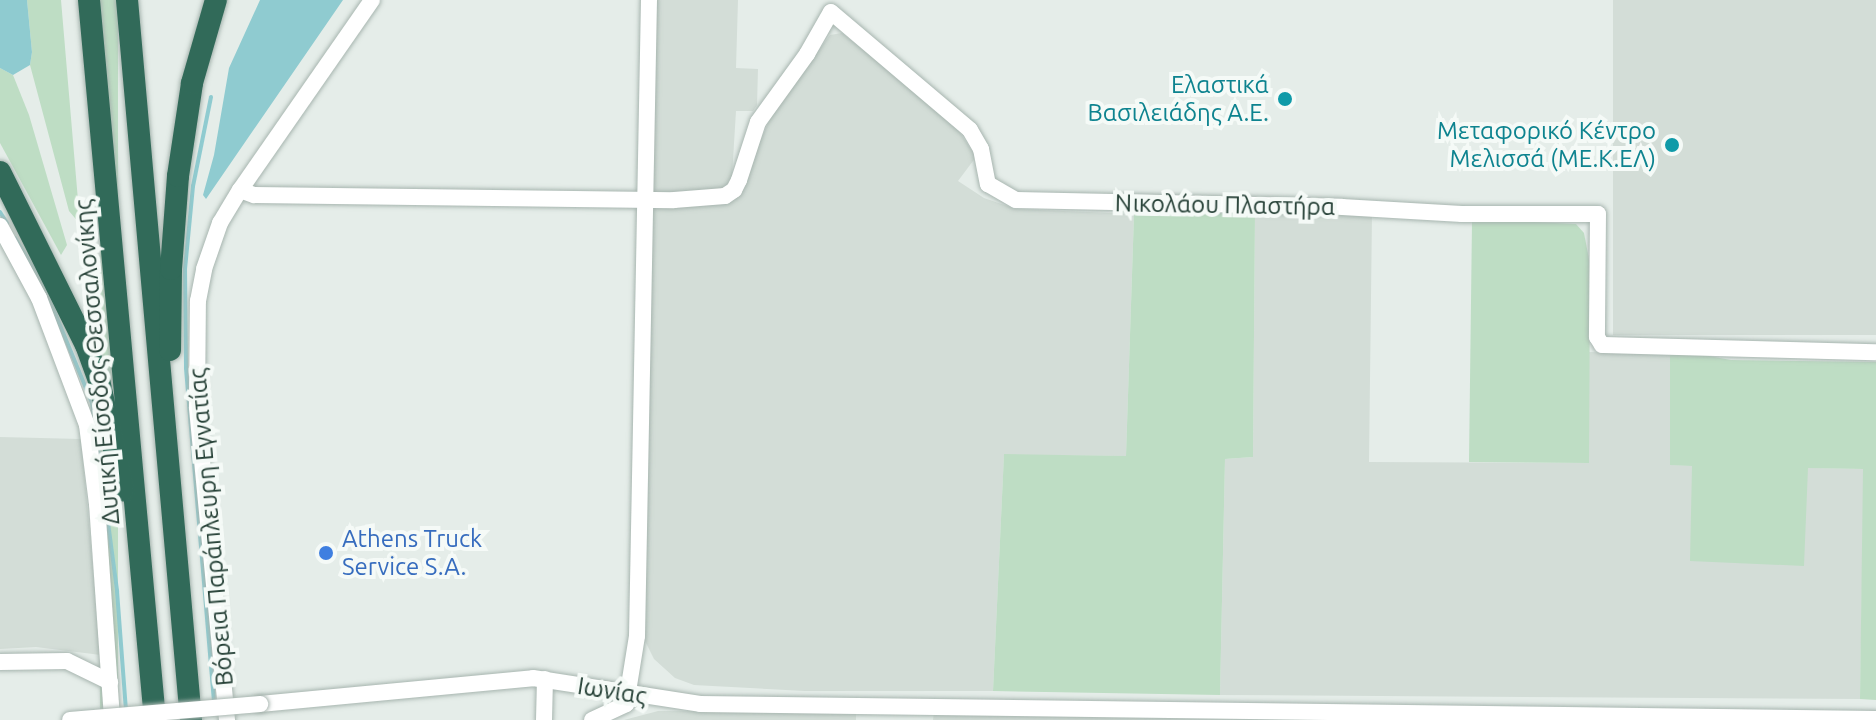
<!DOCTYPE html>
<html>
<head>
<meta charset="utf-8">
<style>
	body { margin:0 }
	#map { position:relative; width:1876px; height:720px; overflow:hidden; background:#e5ede9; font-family:Ubuntu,sans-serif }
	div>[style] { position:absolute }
	.built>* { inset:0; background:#d3ddd7; transform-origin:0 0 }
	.green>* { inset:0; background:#beddc4; transform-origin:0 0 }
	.water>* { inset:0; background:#8fcbd0 }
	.stream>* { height:4px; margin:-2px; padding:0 2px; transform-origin:2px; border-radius:2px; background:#8fcbd0 }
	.roads { filter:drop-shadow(0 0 2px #a7b5af) drop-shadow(0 0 2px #a7b5af) }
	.minor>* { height:16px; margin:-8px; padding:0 8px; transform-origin:8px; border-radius:8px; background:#fff }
	.highway>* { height:22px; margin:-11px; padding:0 11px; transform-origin:11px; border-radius:11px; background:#316a59 }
	.bridges { filter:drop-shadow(0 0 2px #a7b5af) drop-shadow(0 0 2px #a7b5af) }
	.minor-bridge>* { height:16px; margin:-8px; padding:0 8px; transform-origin:8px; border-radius:8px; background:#fff }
	.dots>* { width:22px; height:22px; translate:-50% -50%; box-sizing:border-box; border:4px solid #f5faf7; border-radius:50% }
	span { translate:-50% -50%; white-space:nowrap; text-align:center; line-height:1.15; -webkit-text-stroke:8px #f5faf7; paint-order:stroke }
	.culture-label { font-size:24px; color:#0d838f }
	.right { translate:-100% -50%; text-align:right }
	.street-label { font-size:24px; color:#243f35 }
	.shop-label { font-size:24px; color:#366cbe }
	.left { translate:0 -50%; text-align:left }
</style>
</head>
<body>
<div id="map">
	<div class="built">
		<div style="clip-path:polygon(656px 0,738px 0,736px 68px,758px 69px,757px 105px,753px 111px,736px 111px,732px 176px,744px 177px,773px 112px,830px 35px,842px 33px,951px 119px,976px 157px,958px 181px,984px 198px,1016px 209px,1134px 214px,1126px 456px,1004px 455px,993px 691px,805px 691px,694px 685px,675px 678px,654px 659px,644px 639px)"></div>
		<div style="left:1613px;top:0;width:263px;height:335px"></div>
		<div style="clip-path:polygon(1255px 213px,1372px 214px,1369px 462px,1588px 463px,1589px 352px,1670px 354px,1670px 465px,1864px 469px,1860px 699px,1220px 695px,1225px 459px,1253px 457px)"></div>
		<div style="clip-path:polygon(0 437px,81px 439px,101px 655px,36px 647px,0 649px)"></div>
		<div style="clip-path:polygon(658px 711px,856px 712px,856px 720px,624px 720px)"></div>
		<div style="clip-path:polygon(934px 712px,1388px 720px,933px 720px)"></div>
	</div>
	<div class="green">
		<div style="clip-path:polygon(27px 0,61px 0,80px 224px,69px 211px,30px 65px,32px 52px)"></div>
		<div style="left:100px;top:0;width:18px;height:723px"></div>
		<div style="clip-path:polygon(0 68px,13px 75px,29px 115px,67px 245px,61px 255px,0 143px)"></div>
		<div style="clip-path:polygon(1255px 213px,1253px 457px,1225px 459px,1220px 695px,993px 691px,1004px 454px,1126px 456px,1134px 214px)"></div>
		<div style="clip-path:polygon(1494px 220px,1576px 224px,1584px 233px,1590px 264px,1589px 463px,1469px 462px,1472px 222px)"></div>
		<div style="clip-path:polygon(1692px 353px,1731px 360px,1876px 362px,1876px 700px,1860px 699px,1863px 469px,1808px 468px,1804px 566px,1690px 561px,1692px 466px,1670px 465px,1670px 354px)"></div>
	</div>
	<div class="water">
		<div style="clip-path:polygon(0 0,27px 0,32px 52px,30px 65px,13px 75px,0 68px)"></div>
		<div style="clip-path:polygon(260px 0,343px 0,206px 199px,203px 195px,214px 155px,229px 68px)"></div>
	</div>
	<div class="stream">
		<div style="left:211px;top:97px;width:91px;rotate:101.4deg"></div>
		<div style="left:193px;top:186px;width:83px;rotate:95.5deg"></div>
		<div style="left:185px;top:269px;width:99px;rotate:89.4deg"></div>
		<div style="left:186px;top:368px;width:337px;rotate:85.2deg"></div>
		<div style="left:0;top:212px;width:13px;rotate:58deg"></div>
		<div style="left:15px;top:238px;width:54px;rotate:58.7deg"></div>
		<div style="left:43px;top:284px;width:129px;rotate:67.6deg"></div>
		<div style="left:92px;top:403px;width:190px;rotate:82.4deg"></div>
		<div style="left:117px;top:591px;width:119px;rotate:85.7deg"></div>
	</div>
	<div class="roads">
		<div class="minor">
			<div style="left:240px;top:190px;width:15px;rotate:20deg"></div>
			<div style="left:254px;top:195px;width:420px;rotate:0.7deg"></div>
			<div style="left:674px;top:200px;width:51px;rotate:-4.5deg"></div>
			<div style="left:725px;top:196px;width:11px;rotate:-34deg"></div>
			<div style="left:734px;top:190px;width:11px;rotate:-63deg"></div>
			<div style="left:739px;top:180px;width:61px;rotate:-71.9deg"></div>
			<div style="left:758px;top:122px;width:84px;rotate:-54.2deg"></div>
			<div style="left:807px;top:54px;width:48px;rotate:-60.3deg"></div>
			<div style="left:831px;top:12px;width:182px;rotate:40.3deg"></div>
			<div style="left:970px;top:130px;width:22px;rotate:60deg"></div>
			<div style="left:981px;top:149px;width:36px;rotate:79deg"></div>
			<div style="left:988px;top:184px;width:32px;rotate:30deg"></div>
			<div style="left:1016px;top:200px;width:326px;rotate:1.2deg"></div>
			<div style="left:1342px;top:207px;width:120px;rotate:3.3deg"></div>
			<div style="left:1462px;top:214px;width:136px"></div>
			<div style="left:1598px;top:214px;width:123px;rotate:90.5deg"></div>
			<div style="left:1597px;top:337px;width:9px;rotate:58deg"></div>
			<div style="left:1602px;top:345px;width:274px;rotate:1.5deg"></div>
			<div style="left:0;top:226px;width:82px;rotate:61.6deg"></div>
			<div style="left:39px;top:298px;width:136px;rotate:69.3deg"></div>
			<div style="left:87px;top:425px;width:80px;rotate:82.8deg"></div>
			<div style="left:97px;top:504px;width:217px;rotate:86deg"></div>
			<div style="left:0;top:662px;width:67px;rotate:-0.9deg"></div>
			<div style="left:67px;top:661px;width:48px;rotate:26deg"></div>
			<div style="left:260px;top:704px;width:274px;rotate:-5.4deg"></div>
			<div style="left:533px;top:678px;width:169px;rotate:8.8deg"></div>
			<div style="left:700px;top:704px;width:1176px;rotate:0.73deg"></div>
			<div style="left:227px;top:720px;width:314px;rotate:-95.5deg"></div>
			<div style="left:197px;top:407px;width:106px;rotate:-89.5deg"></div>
			<div style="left:198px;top:301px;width:33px;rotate:-79deg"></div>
			<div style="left:204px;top:269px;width:49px;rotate:-70.8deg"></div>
			<div style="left:220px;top:223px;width:39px;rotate:-59deg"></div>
			<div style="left:240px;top:190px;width:231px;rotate:-55.2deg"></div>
			<div style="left:544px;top:720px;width:41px;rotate:-88.6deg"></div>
			<div style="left:592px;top:720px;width:38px;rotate:-25deg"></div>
			<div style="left:626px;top:704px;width:69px;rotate:-80.8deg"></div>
			<div style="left:637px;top:636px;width:636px;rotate:-88.92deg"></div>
		</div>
		<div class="highway">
			<div style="left:89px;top:0;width:723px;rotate:84.76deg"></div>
			<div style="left:127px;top:0;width:723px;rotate:84.92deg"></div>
			<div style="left:0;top:172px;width:193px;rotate:63.6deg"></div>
			<div style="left:86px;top:345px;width:37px;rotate:70deg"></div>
			<div style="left:99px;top:380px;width:113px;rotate:77.7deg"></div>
			<div style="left:170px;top:350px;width:81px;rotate:-89.3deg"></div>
			<div style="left:171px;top:269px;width:93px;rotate:-85.7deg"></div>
			<div style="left:178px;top:176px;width:94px;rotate:-81.4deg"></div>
			<div style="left:192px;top:83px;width:86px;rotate:-73.9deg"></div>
		</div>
	</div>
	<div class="bridges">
		<div class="minor-bridge">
			<div style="left:70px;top:720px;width:191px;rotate:-4.8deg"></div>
		</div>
	</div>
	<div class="dots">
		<div style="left:1285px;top:99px;background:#0f9aa8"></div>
		<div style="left:1672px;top:145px;background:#0f9aa8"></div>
		<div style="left:326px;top:553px;background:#3f7fe0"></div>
	</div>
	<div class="culture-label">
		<span class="right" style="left:1269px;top:99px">Ελαστικά<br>Βασιλειάδης Α.Ε.</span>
		<span class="right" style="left:1656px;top:145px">Μεταφορικό Κέντρο<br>Μελισσά (ΜΕ.Κ.ΕΛ)</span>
	</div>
	<div class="street-label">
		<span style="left:1225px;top:205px;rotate:1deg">Νικολάου Πλαστήρα</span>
		<span style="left:97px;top:362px;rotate:-95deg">Δυτική Είσοδος Θεσσαλονίκης</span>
		<span style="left:211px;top:527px;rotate:-95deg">Βόρεια Παράπλευρη Εγνατίας</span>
		<span style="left:612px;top:691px;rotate:9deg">Ιωνίας</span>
	</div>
	<div class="shop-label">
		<span class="left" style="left:342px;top:553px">Athens Truck<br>Service S.A.</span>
	</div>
</div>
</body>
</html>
